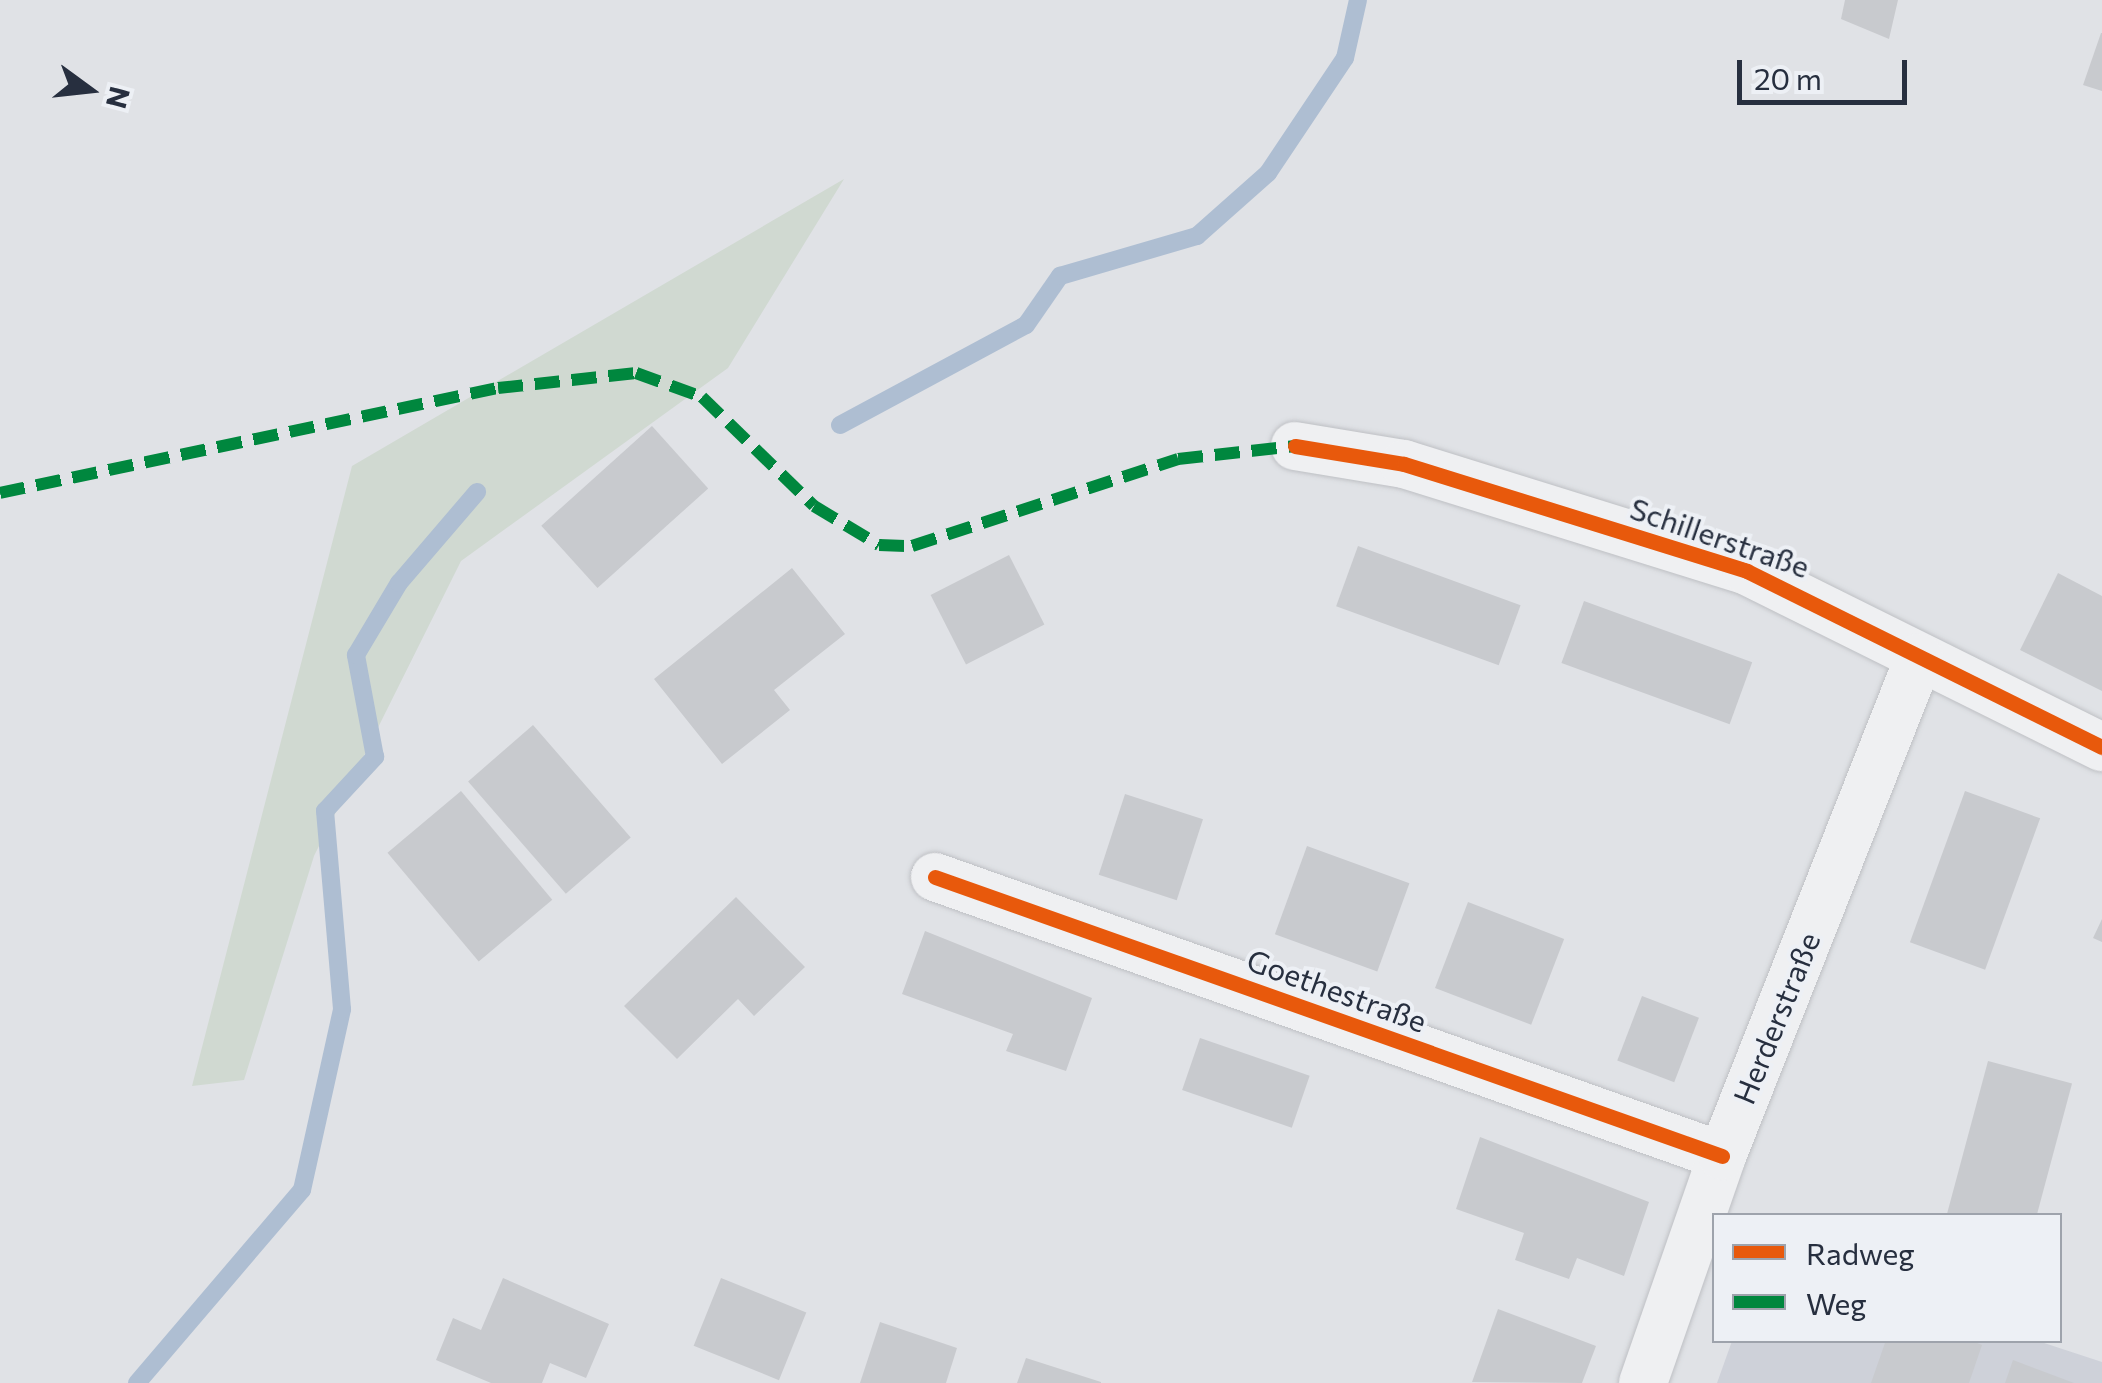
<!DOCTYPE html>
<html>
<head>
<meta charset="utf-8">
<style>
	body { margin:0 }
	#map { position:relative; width:2102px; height:1383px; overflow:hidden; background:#e0e2e6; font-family:Commissioner,sans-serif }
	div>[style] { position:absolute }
	.built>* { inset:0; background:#ced1d9 }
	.green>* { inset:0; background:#d0d9d1 }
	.stream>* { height:18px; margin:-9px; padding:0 9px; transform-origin:9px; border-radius:9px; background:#aebed2 }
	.building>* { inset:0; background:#c8cace; transform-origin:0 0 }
	.roads { filter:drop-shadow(0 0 2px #bec0c4) drop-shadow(0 0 2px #bec0c4) }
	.street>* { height:48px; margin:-24px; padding:0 24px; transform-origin:24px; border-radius:24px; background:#eff0f2 }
	.quiet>* { height:12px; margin-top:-6px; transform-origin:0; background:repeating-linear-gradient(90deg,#00873e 0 25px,transparent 0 37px) }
	.cycleway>* { height:15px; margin:-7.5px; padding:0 7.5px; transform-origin:7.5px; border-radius:7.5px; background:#e8590c }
	span { translate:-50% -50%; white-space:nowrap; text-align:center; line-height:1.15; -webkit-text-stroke:8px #edf0f5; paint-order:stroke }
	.street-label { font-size:30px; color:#272f3f }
	.legend { position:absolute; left:1712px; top:1213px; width:350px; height:130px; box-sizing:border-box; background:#edf0f5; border:2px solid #9ea3ac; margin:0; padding:12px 18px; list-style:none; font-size:30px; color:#272f3f }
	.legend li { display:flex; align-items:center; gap:20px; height:50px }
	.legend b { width:50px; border:2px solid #9ea3ac }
	.north { position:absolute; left:40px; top:40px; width:100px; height:100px; -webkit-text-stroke:8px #edf0f5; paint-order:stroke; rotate:105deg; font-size:28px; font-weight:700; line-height:40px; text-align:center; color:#272f3f }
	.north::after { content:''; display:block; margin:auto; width:35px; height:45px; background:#272f3f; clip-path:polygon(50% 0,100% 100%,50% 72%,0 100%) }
	.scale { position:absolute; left:1737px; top:60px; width:170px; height:45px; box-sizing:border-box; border:5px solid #272f3f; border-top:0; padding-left:12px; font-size:30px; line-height:35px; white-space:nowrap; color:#272f3f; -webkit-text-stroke:8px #edf0f5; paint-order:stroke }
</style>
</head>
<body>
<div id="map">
	<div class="built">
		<div style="clip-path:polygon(1732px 1341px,2038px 1341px,2102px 1362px,2102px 1383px,1717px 1383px)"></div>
	</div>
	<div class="green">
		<div style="clip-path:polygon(844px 179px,728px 368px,461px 561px,314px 856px,244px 1080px,192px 1086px,352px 466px)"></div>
	</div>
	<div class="stream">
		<div style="left:840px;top:425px;width:211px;rotate:-28.3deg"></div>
		<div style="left:1026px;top:325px;width:60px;rotate:-55.2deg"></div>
		<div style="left:1060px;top:276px;width:143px;rotate:-16.3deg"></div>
		<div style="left:1197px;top:236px;width:95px;rotate:-41.6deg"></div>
		<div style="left:1268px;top:173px;width:138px;rotate:-56.2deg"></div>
		<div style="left:1345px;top:58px;width:59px;rotate:-77.4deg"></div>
		<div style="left:137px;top:1383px;width:254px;rotate:-49.5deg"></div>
		<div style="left:302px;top:1190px;width:185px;rotate:-77.5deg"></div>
		<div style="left:342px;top:1009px;width:199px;rotate:-94.9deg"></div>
		<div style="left:325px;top:811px;width:74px;rotate:-47.2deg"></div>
		<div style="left:375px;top:757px;width:104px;rotate:-100.6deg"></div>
		<div style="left:356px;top:655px;width:84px;rotate:-59.2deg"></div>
		<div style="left:399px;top:583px;width:120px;rotate:-49.4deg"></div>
	</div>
	<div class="building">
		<div style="clip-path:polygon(1845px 0,1898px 0,1889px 39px,1841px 19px)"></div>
		<div style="clip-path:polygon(2101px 33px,2102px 33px,2102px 91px,2083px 85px)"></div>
		<div style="left:652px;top:426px;width:84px;height:149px;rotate:48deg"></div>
		<div style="left:1358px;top:546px;width:173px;height:64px;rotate:20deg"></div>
		<div style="left:1009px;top:555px;width:78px;height:88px;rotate:63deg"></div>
		<div style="clip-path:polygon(792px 568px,845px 634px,774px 690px,790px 710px,722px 764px,654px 679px)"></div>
		<div style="clip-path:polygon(2058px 573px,2102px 596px,2102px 691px,2020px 650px)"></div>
		<div style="left:1584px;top:601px;width:179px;height:66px;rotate:20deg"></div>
		<div style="left:533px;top:725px;width:149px;height:86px;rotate:49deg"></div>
		<div style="left:461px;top:791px;width:142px;height:96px;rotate:50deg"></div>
		<div style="left:1965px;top:791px;width:80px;height:161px;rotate:20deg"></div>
		<div style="left:1125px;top:794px;width:82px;height:85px;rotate:18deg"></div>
		<div style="left:1307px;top:846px;width:109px;height:94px;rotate:20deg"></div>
		<div style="clip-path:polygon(736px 897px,805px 967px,754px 1016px,738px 999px,677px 1059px,624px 1006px)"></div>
		<div style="left:1468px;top:902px;width:103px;height:92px;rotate:21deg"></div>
		<div style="clip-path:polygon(2102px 919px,2102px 942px,2093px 938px)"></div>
		<div style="clip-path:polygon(925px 931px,1092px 998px,1066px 1071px,1006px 1051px,1013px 1034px,902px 994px)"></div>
		<div style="left:1642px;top:996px;width:61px;height:69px;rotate:21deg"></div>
		<div style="left:1200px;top:1038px;width:116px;height:55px;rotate:19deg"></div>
		<div style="left:1988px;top:1061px;width:87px;height:158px;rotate:15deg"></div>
		<div style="clip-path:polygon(1480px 1137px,1649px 1202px,1624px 1276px,1577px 1258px,1569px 1279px,1515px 1260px,1524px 1233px,1456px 1209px)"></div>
		<div style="clip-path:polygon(503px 1278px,609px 1324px,586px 1378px,550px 1363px,542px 1383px,491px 1383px,436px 1360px,453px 1318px,481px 1330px)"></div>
		<div style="left:721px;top:1278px;width:92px;height:73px;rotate:22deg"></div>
		<div style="clip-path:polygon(1498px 1309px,1596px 1346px,1582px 1383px,1472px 1382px)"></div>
		<div style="clip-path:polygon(880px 1322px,957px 1348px,946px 1383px,860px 1383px)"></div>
		<div style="clip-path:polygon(1886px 1340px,1970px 1340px,1982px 1345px,1969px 1383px,1871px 1383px)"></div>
		<div style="clip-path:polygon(1026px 1358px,1101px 1382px,1101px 1383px,1017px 1383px)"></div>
		<div style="clip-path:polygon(2013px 1360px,2074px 1383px,2005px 1383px)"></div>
	</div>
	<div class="roads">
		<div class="street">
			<div style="left:1295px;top:446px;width:110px;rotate:9.4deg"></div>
			<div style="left:1404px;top:464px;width:359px;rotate:17.3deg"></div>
			<div style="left:1747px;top:571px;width:396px;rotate:26.4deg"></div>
			<div style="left:935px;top:877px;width:835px;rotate:19.52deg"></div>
			<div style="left:1643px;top:1383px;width:240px;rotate:-70.8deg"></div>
			<div style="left:1722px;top:1156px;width:536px;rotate:-68.42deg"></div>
		</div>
	</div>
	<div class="quiet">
		<div style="left:0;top:493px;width:509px;rotate:-11.91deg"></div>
		<div style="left:498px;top:388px;width:139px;rotate:-6.2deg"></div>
		<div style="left:636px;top:373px;width:70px;rotate:20deg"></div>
		<div style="left:702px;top:397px;width:156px;rotate:44.2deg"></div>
		<div style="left:814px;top:506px;width:76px;rotate:31deg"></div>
		<div style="left:879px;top:545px;width:33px;rotate:2deg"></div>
		<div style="left:912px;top:546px;width:280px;rotate:-18.1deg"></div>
		<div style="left:1178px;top:459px;width:118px;rotate:-6.3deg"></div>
	</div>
	<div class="cycleway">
		<div style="left:1295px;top:446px;width:110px;rotate:9.4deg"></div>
		<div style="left:1404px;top:464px;width:359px;rotate:17.3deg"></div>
		<div style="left:1747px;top:571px;width:396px;rotate:26.4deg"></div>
		<div style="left:935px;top:877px;width:835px;rotate:19.52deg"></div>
	</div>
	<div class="street-label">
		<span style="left:1720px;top:537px;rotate:19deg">Schillerstraße</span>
		<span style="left:1337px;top:990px;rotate:20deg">Goethestraße</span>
		<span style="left:1776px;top:1018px;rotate:-68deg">Herderstraße</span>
	</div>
	<ul class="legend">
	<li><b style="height:12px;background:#e8590c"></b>Radweg</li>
	<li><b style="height:12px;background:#00873e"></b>Weg</li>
	</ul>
	<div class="north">N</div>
	<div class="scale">20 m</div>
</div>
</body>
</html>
